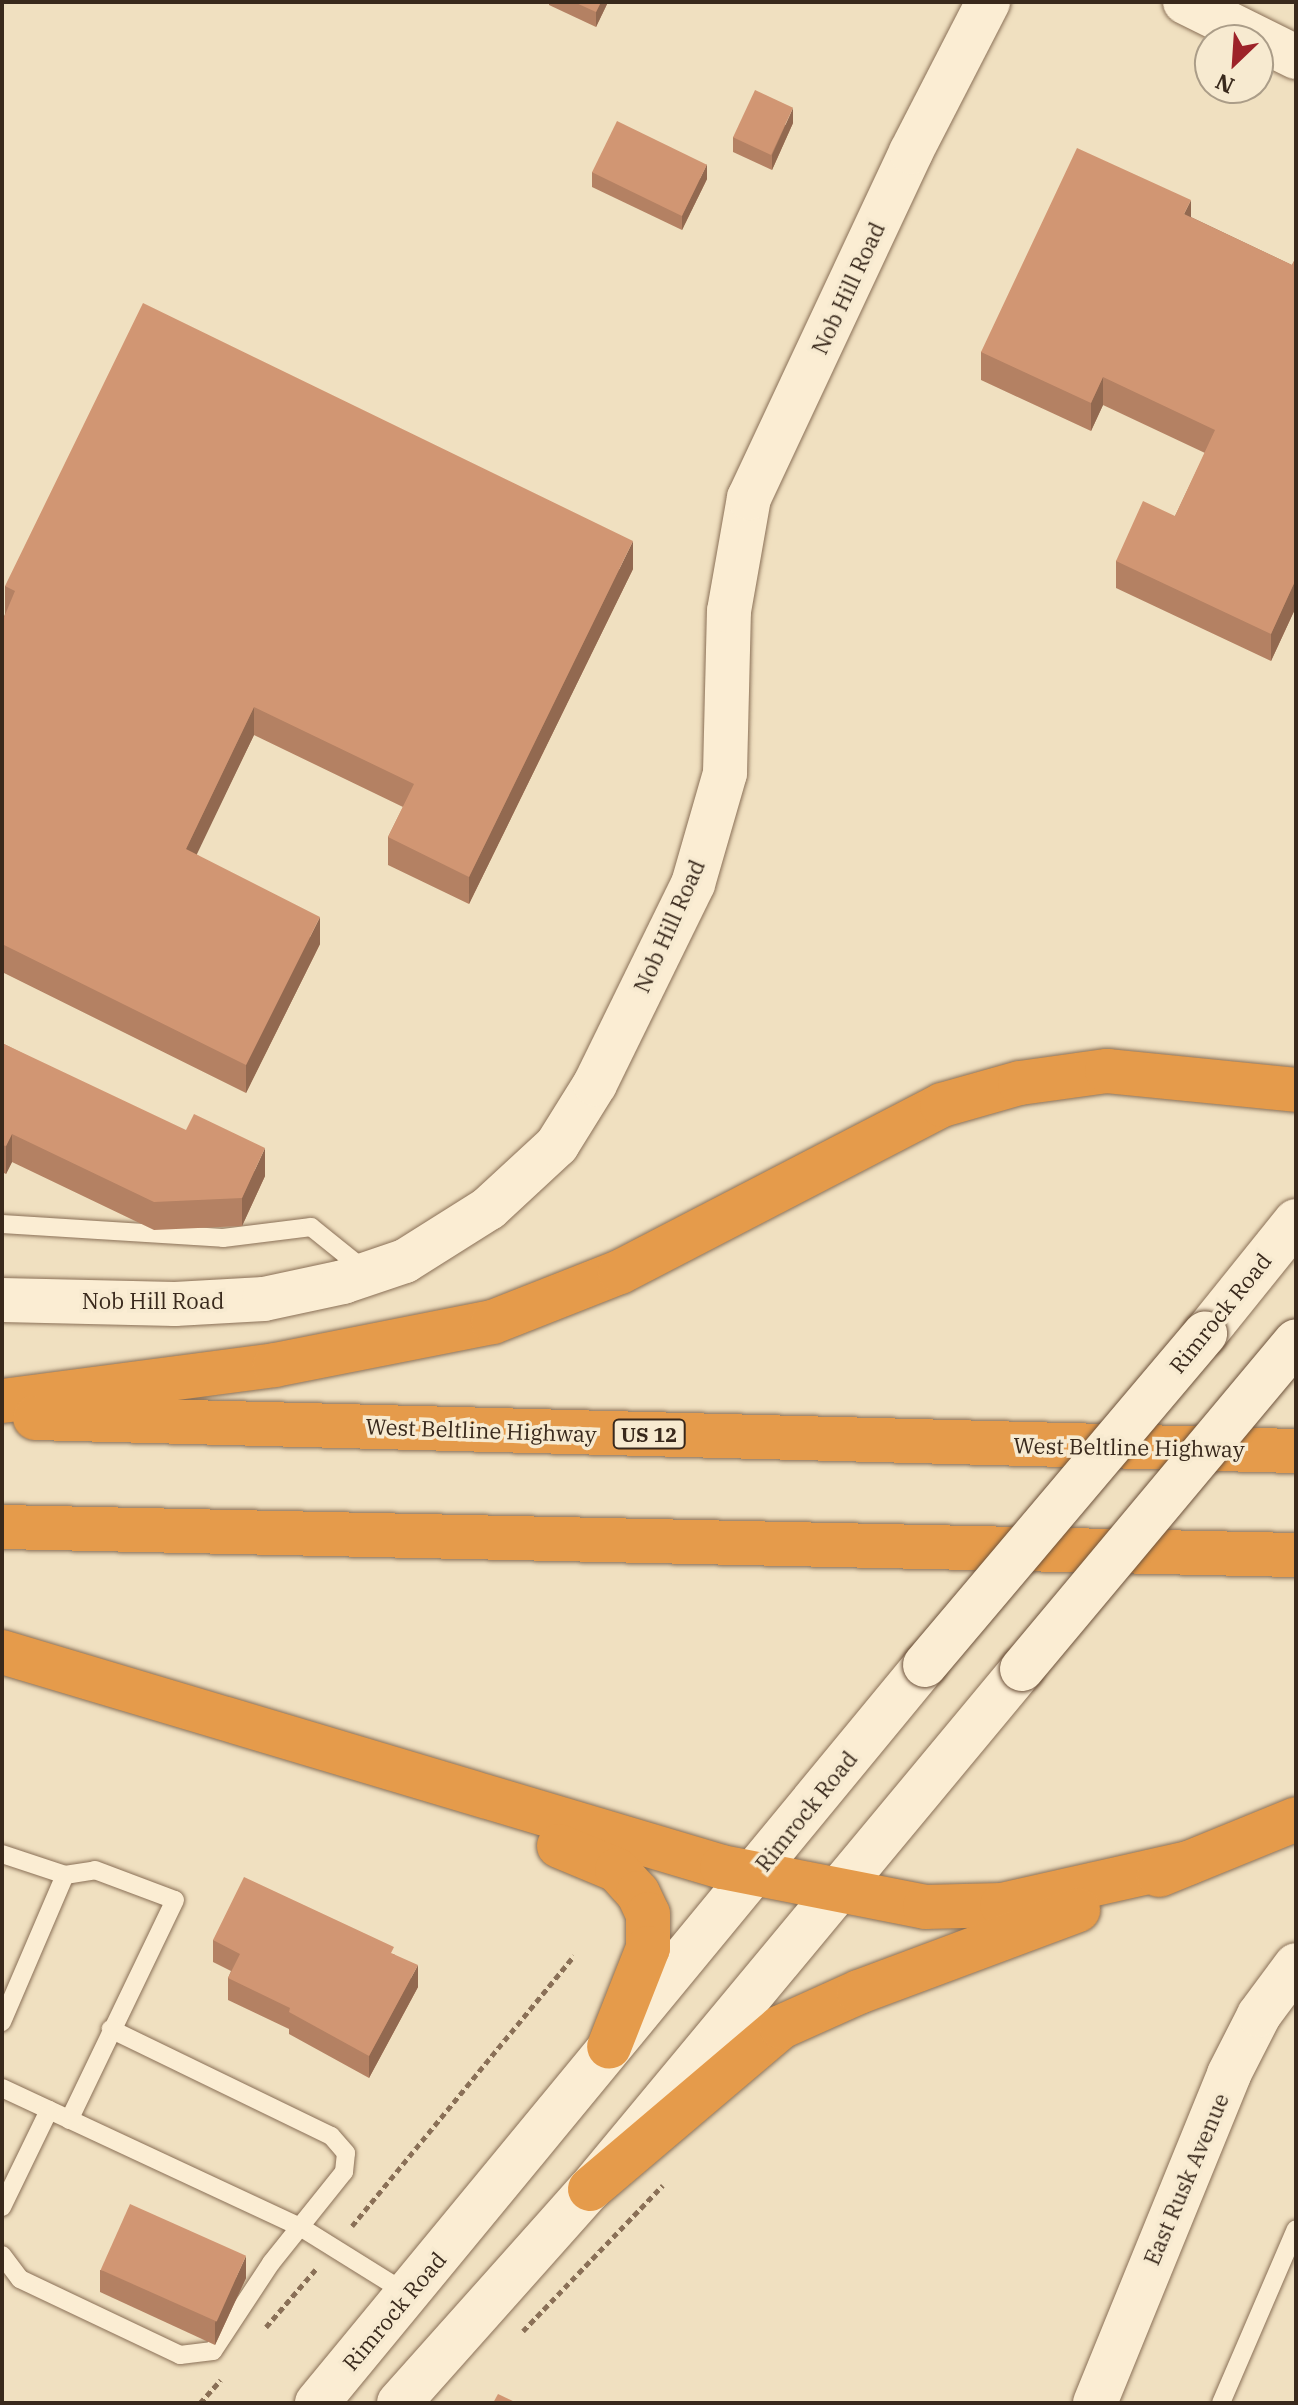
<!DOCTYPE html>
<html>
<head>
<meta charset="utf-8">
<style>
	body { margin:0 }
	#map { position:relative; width:1298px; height:2405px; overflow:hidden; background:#f0e0c0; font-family:"IBM Plex Serif",serif }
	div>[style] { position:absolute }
	.path>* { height:5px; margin-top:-2.5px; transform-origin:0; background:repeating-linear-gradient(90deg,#8a7057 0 6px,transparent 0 10px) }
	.roads { filter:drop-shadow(0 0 2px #8a7057) drop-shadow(0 0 2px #8a7057) }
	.service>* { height:18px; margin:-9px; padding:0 9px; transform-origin:9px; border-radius:9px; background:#fbedd3 }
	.tertiary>* { height:44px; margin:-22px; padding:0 22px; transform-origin:22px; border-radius:22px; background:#fbedd3 }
	.secondary>* { height:44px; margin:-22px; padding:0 22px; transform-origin:22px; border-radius:22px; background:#fbedd3 }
	.motorway>* { height:44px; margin:-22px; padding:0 22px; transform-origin:22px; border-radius:22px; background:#e59b4b }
	.bridges { filter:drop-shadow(0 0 2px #6c513a) drop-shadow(0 0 2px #6c513a) }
	.secondary-bridge>* { height:44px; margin:-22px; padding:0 22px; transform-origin:22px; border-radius:22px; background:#fbedd3 }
	.wall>* { inset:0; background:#b48163 }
	.shaded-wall>* { inset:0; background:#926950 }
	.building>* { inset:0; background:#d19673; transform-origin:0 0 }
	span { translate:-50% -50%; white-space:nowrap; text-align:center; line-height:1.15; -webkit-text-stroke:7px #f7ead0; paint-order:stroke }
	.shield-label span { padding:2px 6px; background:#f7ead0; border:2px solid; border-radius:6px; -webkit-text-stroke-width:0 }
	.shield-label { font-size:20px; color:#39291c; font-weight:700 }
	.street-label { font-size:22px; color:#39291c }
	.frame { position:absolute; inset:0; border:4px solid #39291c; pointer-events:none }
	.north { position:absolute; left:1194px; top:24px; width:80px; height:80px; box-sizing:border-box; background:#f7ead0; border:2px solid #ab9d88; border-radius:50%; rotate:205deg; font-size:22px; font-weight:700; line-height:32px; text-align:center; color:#39291c }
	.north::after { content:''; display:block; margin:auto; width:28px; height:36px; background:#9d2329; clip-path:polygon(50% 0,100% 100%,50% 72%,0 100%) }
</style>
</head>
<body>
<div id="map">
	<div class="path">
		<div style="left:352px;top:2226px;width:350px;rotate:-50.6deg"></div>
		<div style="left:266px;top:2327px;width:78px;rotate:-49.2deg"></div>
		<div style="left:523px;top:2331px;width:202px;rotate:-46.2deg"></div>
		<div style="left:200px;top:2403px;width:31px;rotate:-48deg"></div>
	</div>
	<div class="roads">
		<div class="service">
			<div style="left:2px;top:1224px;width:221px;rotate:3.6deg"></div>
			<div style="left:223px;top:1238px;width:89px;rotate:-7.1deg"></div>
			<div style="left:311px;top:1227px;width:72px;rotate:38.8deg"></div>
			<div style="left:2px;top:1854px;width:66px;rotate:18.4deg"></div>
			<div style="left:65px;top:1875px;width:160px;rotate:113.2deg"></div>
			<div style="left:65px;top:1875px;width:30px;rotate:-9deg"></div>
			<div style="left:95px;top:1870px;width:85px;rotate:20.6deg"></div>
			<div style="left:175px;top:1900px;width:244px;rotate:115.7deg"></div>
			<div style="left:2px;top:2088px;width:331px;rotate:25deg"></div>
			<div style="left:302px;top:2228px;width:125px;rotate:31.9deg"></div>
			<div style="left:2px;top:2207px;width:108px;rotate:-64.1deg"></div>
			<div style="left:2px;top:2255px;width:30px;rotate:53deg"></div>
			<div style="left:20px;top:2279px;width:177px;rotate:25.4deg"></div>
			<div style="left:180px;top:2355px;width:33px;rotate:-7deg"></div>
			<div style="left:213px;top:2351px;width:105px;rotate:-56.6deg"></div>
			<div style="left:271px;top:2263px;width:117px;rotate:-51.3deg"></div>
			<div style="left:344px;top:2172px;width:19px;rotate:-84deg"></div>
			<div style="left:346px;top:2153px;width:23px;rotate:-131deg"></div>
			<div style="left:331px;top:2136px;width:245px;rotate:-154.1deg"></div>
			<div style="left:1221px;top:2403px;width:189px;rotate:-66.7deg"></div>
		</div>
		<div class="tertiary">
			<div style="left:1185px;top:2px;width:124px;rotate:26.4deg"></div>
			<div style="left:2px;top:1300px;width:173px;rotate:1.3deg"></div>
			<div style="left:175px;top:1304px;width:89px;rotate:-3.2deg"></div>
			<div style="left:264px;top:1299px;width:81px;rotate:-12.1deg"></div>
			<div style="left:343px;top:1282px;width:65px;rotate:-18.7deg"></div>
			<div style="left:405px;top:1261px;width:99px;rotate:-32.2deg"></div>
			<div style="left:489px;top:1208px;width:93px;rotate:-42.8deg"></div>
			<div style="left:557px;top:1145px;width:72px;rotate:-58.1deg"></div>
			<div style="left:595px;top:1084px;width:223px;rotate:-63.9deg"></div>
			<div style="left:693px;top:884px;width:116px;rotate:-73.9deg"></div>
			<div style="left:725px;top:773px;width:162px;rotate:-88.6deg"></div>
			<div style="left:729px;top:611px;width:115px;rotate:-80deg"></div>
			<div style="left:749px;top:498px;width:382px;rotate:-64.9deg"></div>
			<div style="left:911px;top:152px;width:169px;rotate:-62.8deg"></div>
			<div style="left:1095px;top:2403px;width:355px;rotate:-67.8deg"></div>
			<div style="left:1229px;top:2074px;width:66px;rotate:-63deg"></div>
			<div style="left:1259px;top:2015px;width:62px;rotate:-53.5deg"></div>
		</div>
		<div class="secondary">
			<div style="left:1205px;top:1334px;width:145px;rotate:-51.2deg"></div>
			<div style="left:317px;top:2403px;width:956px;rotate:-50.52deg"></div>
			<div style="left:399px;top:2403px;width:287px;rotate:-48.3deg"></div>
			<div style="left:590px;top:2189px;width:676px;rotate:-50.28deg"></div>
		</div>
		<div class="motorway">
			<div style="left:2px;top:1401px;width:275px;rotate:-7.5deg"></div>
			<div style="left:275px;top:1365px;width:222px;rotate:-11.2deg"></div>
			<div style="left:493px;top:1322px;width:136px;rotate:-21.5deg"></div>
			<div style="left:620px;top:1272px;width:363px;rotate:-27.4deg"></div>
			<div style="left:942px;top:1105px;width:81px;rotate:-15.8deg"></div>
			<div style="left:1020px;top:1083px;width:88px;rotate:-7.9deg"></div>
			<div style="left:1107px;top:1071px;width:190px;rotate:5.7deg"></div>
			<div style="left:35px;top:1418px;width:1261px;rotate:1.5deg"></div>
			<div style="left:2px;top:1527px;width:1294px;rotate:1.24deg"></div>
			<div style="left:2px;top:1652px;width:751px;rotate:16.63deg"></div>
			<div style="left:722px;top:1867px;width:207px;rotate:11.1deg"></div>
			<div style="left:925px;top:1907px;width:77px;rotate:-1.5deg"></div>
			<div style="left:1002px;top:1905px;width:191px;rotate:-12.7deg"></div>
			<div style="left:559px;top:1846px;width:63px;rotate:22.5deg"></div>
			<div style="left:617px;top:1870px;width:31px;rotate:48deg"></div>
			<div style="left:638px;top:1893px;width:23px;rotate:65deg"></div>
			<div style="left:648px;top:1914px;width:34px;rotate:90deg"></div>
			<div style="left:648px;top:1948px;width:106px;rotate:111.5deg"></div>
			<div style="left:1159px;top:1875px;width:148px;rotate:-22.2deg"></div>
			<div style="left:590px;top:2189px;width:250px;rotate:-40.3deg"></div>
			<div style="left:781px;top:2027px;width:85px;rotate:-24.2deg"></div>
			<div style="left:859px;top:1992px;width:234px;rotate:-20.5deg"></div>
		</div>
	</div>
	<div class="bridges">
		<div class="secondary-bridge">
			<div style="left:925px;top:1665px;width:434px;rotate:-49.8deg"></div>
			<div style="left:1022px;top:1669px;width:427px;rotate:-50.1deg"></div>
		</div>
	</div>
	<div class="wall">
		<div style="clip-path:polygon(549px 2px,608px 2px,596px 27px,549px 5px)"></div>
		<div style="clip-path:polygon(793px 123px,772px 170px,733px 152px,733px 137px)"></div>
		<div style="clip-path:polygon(592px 172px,707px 179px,682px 230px,592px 187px)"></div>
		<div style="clip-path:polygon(1191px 217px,1292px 265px,1296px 257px,1296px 607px,1271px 661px,1116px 588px,1116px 561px,1175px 516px,1205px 453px,1103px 405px,1091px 431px,981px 380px,981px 352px)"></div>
		<div style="clip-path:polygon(633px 569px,469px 904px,388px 865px,388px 837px,403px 807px,254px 735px,196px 854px,320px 944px,246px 1093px,2px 972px,2px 622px,5px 614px,5px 586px)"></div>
		<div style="clip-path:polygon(2px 1043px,265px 1176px,242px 1226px,154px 1230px,12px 1162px,6px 1174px,2px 1172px)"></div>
		<div style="clip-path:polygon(213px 1940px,394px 1954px,418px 1987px,369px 2078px,289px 2034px,289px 2029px,228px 2000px,228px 1978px,231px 1971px,213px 1962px)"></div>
		<div style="clip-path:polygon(100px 2270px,246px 2278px,215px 2345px,100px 2292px)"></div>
	</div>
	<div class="shaded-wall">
		<div style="clip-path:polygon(601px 2px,608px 2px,596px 27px,596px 12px)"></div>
		<div style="clip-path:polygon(793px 108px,793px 123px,772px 170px,772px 155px)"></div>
		<div style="clip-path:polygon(707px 164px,707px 179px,682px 230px,682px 216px)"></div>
		<div style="clip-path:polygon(1191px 200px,1191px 228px,1184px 214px)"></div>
		<div style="clip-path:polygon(1103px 377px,1103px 405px,1091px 431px,1091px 403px)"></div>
		<div style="clip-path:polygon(633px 541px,633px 569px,469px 904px,469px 877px)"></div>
		<div style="clip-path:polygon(1296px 579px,1296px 607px,1271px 661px,1271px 634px)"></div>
		<div style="clip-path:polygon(254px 707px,254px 735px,186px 877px,186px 849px)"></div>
		<div style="clip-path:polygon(320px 917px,320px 944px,246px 1093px,246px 1065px)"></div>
		<div style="clip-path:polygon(12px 1134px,12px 1162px,6px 1174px,6px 1146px)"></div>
		<div style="clip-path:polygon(265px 1148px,265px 1176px,242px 1226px,242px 1198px)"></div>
		<div style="clip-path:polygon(418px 1965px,418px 1987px,369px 2078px,369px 2056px)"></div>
		<div style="clip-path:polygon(246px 2256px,246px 2278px,215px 2345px,215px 2323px)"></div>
	</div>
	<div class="building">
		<div style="clip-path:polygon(574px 2px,601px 2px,596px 12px)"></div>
		<div style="left:755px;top:90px;width:42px;height:52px;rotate:25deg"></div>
		<div style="left:617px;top:121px;width:100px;height:57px;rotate:26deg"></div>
		<div style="clip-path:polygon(1077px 148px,1191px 200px,1184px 214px,1292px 265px,1296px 257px,1296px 579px,1271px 634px,1116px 561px,1143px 501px,1175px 516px,1215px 430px,1103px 377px,1091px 403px,981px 352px)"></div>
		<div style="clip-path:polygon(143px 303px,633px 541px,469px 877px,388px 837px,414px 784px,254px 707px,186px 849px,320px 917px,246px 1065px,2px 944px,2px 622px,15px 591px,5px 586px)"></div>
		<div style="clip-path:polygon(2px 1043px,186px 1130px,194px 1114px,265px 1148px,242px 1198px,154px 1202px,12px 1134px,6px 1146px,2px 1145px)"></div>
		<div style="clip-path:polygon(244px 1877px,394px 1947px,391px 1953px,418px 1965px,369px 2056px,289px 2012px,290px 2008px,228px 1978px,240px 1954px,213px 1940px)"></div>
		<div style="left:130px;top:2204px;width:127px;height:72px;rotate:24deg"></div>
		<div style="clip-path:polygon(498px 2394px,517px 2403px,493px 2403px)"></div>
	</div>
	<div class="shield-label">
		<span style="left:649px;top:1434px">US 12</span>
	</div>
	<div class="street-label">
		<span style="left:848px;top:288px;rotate:-65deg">Nob Hill Road</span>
		<span style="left:669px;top:926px;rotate:-66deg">Nob Hill Road</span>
		<span style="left:153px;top:1301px">Nob Hill Road</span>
		<span style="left:1220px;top:1313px;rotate:-51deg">Rimrock Road</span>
		<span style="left:481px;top:1430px;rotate:2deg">West Beltline Highway</span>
		<span style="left:1129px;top:1447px;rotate:1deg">West Beltline Highway</span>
		<span style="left:806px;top:1811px;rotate:-51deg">Rimrock Road</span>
		<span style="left:1186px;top:2179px;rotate:-67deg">East Rusk Avenue</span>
		<span style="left:394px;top:2311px;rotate:-50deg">Rimrock Road</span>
	</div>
	<div class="frame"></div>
	<div class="north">N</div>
</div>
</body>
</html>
